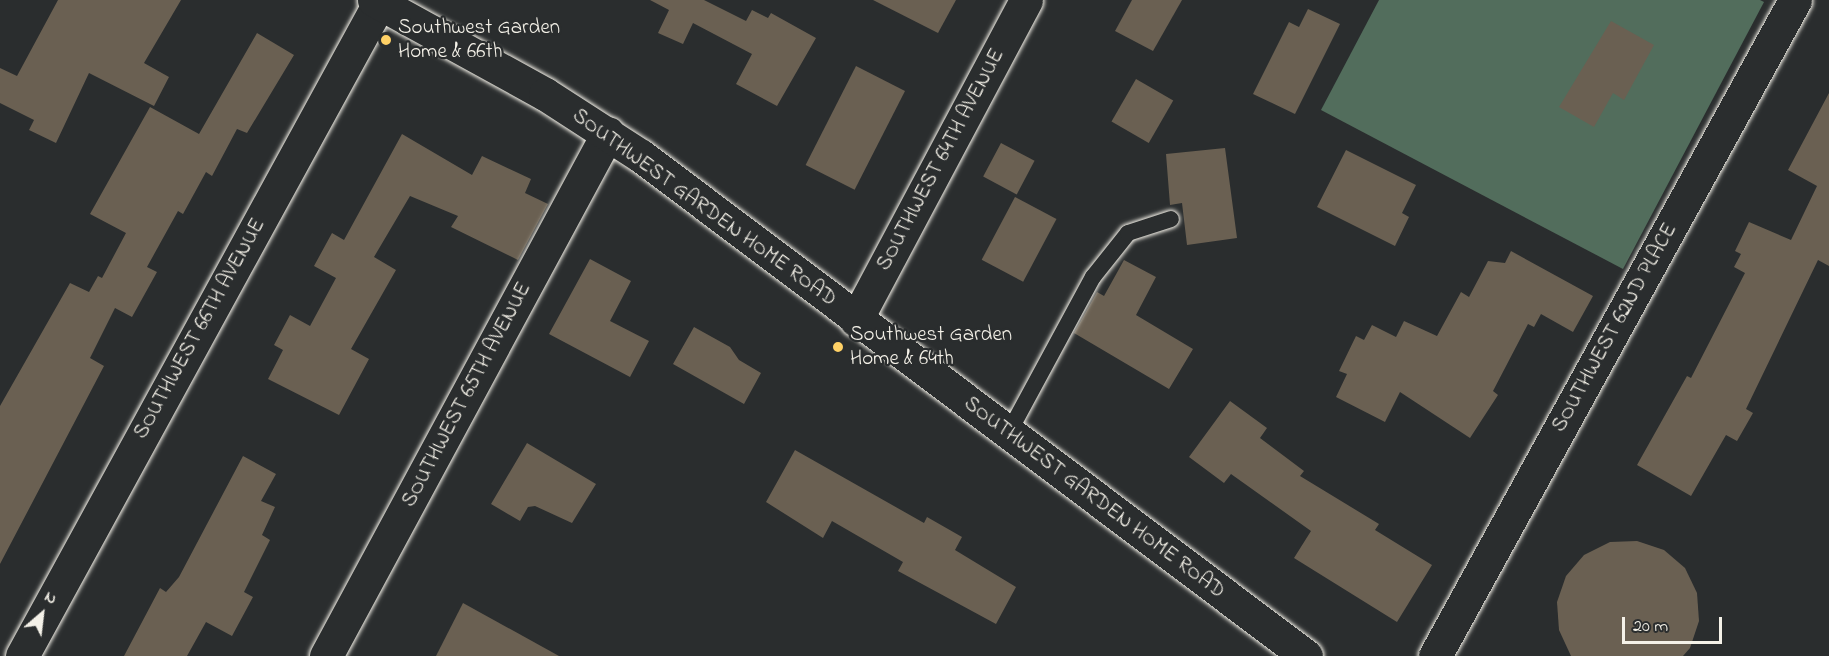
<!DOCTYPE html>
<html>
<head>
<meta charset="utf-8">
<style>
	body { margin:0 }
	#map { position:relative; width:1829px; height:656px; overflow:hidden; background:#2a2d2e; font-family:"Indie Flower",sans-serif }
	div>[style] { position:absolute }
	.green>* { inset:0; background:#526d5c }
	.building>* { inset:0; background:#6a6052; transform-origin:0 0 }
	.roads { filter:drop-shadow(0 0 2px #f4f1e8) drop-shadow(0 0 2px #f4f1e8) }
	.lane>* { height:16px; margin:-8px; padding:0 8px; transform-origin:8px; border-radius:8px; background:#2a2d2e }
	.street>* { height:33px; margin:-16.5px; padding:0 16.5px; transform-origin:16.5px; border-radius:16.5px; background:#2a2d2e }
	.secondary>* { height:33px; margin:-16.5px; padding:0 16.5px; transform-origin:16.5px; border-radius:16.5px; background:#2a2d2e }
	.dots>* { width:16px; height:16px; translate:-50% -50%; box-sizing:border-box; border:3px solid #2a2d2e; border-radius:50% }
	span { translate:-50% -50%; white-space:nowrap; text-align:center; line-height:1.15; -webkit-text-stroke:4.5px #2a2d2e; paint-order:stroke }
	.poi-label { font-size:21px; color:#f4f1e8 }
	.left { translate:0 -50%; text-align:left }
	.street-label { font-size:21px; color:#f4f1e8 }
	.north { position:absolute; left:12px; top:584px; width:60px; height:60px; -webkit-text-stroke:4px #2a2d2e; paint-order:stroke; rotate:28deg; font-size:16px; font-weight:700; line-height:24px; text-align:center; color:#f4f1e8 }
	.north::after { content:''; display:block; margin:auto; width:21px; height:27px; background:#f4f1e8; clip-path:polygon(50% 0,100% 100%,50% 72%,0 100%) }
	.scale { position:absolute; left:1622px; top:617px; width:100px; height:27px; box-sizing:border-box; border:3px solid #f4f1e8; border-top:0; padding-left:8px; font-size:18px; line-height:21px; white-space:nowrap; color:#f4f1e8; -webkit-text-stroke:4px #2a2d2e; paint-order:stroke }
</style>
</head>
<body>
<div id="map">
	<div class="green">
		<div style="clip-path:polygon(1379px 0,1760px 0,1764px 2px,1623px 269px,1321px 110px)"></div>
	</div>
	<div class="building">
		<div style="clip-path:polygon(58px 0,181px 0,144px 63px,169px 77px,154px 106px,89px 73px,56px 143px,29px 130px,34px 120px,0 103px,0 68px,17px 76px)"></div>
		<div style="clip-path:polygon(650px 0,704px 0,746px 21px,752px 10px,768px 18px,771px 13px,816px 38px,777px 106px,736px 84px,752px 54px,693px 23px,683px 44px,658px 33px,669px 10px)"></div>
		<div style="clip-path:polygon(873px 0,956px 0,938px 33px)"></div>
		<div style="clip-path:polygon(1132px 0,1182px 0,1153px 51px,1115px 31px)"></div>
		<div style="clip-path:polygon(1308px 9px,1340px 24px,1295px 114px,1253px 94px,1289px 22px,1299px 27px)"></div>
		<div style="clip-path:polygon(1611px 21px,1654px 45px,1624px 100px,1613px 93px,1594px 127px,1559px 107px)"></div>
		<div style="clip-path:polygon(257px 33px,294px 55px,247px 133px,237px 129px,212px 176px,206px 172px,183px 214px,178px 211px,147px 267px,157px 272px,132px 317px,115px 308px,90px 358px,104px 366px,0 564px,0 406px,70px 283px,89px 292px,98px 276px,102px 278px,126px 233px,90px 214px,150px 107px,199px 134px)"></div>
		<div style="left:856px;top:66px;width:55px;height:111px;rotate:27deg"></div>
		<div style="left:1136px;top:79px;width:43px;height:49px;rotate:30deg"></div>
		<div style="clip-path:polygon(1829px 93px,1829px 266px,1818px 260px,1746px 409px,1753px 413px,1737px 441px,1726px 435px,1691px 496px,1637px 465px,1687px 376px,1691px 378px,1745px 273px,1734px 267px,1741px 254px,1735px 251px,1749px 222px,1791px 240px,1817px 186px,1788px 170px)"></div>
		<div style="clip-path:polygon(402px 134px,472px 175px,482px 156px,531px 179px,525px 193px,548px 204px,518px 260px,451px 227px,458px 216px,410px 196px,374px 257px,396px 270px,351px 349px,369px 359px,339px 415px,268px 379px,283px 350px,274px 345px,290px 315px,310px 326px,336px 278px,314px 266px,332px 233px,344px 240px)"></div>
		<div style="left:1001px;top:143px;width:38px;height:38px;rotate:28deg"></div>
		<div style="clip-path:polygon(1225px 148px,1237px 238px,1187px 245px,1182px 203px,1170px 205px,1166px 154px)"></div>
		<div style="clip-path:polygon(1346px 150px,1416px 185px,1402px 213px,1409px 217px,1395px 246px,1317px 207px)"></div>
		<div style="left:1015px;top:197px;width:47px;height:71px;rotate:28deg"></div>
		<div style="clip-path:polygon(1511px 251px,1593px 296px,1573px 332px,1541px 314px,1534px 327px,1528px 324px,1493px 391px,1498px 395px,1470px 438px,1400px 392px,1385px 422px,1336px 397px,1347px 374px,1339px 371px,1356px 336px,1364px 340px,1372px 325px,1396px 337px,1404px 321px,1437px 336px,1461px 292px,1469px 297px,1488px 261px,1505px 263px)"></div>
		<div style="clip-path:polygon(590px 259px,631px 281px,610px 321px,649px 341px,630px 377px,549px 334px)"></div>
		<div style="clip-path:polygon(1124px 260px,1156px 277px,1136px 315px,1193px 349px,1169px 389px,1074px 333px,1097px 292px,1104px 296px)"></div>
		<div style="clip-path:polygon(694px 327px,730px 347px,739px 360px,761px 373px,744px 404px,673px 364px)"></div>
		<div style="clip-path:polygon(1230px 401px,1267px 428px,1260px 438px,1304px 471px,1300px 476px,1379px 524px,1375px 530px,1432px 565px,1397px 622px,1294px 558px,1311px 531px,1231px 474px,1224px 483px,1189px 457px)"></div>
		<div style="clip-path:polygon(527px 443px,596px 484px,572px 523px,535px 506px,528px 507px,520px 521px,491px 504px)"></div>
		<div style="clip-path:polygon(795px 450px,924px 523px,927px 517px,962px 537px,955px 550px,1016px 587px,996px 624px,898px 571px,903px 562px,832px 521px,823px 538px,766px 502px)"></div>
		<div style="clip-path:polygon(243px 456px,276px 474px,261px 501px,275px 507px,262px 535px,270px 540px,244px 592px,253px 597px,232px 636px,206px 622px,187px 656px,124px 656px,160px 588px,166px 592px,179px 577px)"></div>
		<div style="clip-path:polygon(1637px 541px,1664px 550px,1685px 568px,1697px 593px,1699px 621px,1690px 648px,1683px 656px,1571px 656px,1559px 630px,1557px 602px,1566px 576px,1584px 555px,1610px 542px)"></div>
		<div style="clip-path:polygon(463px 603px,559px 656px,436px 656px)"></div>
	</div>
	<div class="roads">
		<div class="lane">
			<div style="left:1008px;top:434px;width:179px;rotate:-61.6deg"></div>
			<div style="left:1093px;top:277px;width:56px;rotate:-51.5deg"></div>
			<div style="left:1128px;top:233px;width:45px;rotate:-18deg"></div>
		</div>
		<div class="street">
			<div style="left:856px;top:320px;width:362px;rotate:-62deg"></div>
			<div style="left:22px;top:656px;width:744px;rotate:-61.33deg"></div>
			<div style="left:326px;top:656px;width:594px;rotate:-61.67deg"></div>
			<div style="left:1435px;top:656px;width:748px;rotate:-61.24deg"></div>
		</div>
		<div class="secondary">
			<div style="left:374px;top:0;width:195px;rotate:28.8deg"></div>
			<div style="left:545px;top:94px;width:114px;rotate:32.9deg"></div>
			<div style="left:641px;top:156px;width:832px;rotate:36.94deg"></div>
		</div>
	</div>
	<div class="dots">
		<div style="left:386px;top:40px;background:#ffd166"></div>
		<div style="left:838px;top:347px;background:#ffd166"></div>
	</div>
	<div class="poi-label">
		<span class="left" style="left:398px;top:40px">Southwest Garden<br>Home &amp; 66th</span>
		<span class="left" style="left:850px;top:347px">Southwest Garden<br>Home &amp; 64th</span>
	</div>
	<div class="street-label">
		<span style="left:941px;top:160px;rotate:-62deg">SOUTHWEST 64TH AVENUE</span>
		<span style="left:704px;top:208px;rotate:36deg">SOUTHWEST GARDEN HOME ROAD</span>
		<span style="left:1615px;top:328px;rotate:-61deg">SOUTHWEST 62ND PLACE</span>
		<span style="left:200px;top:329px;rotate:-61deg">SOUTHWEST 66TH AVENUE</span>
		<span style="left:467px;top:395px;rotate:-62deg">SOUTHWEST 65TH AVENUE</span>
		<span style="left:1094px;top:498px;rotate:37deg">SOUTHWEST GARDEN HOME ROAD</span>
	</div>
	<div class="north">N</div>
	<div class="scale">20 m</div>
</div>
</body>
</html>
